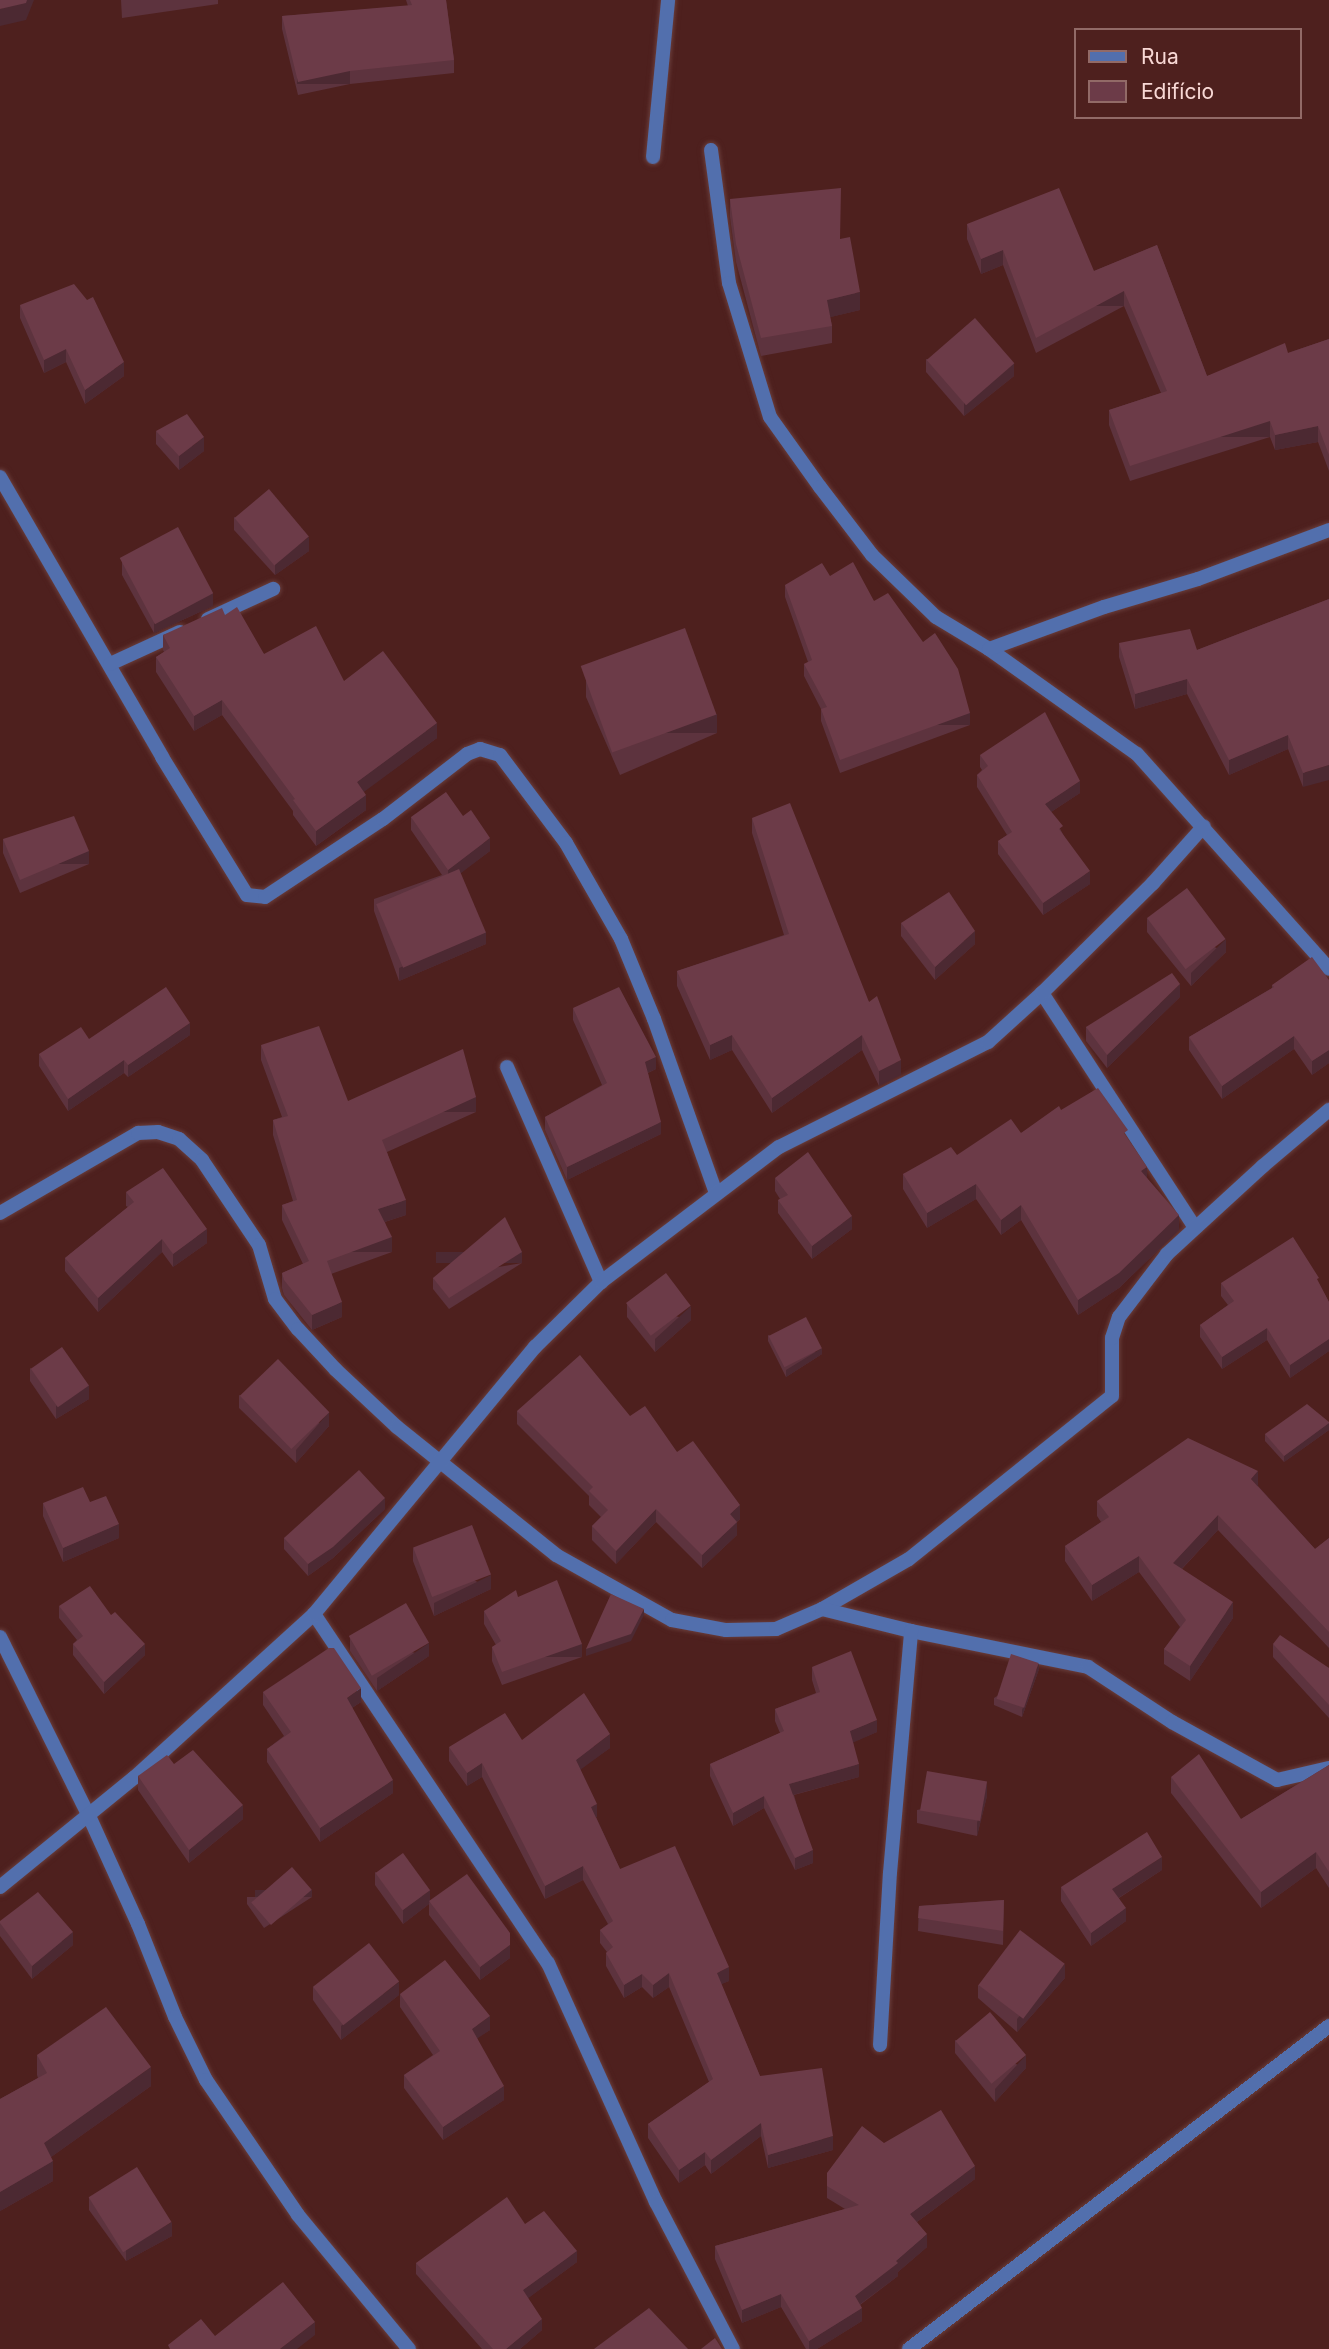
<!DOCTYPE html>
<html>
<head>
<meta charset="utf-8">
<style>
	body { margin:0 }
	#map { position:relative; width:1329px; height:2349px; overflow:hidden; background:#4e201e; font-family:Inter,sans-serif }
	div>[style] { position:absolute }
	.roads { filter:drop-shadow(0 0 2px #693d3b) drop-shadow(0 0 2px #693d3b) }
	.street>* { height:14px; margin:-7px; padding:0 7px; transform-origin:7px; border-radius:7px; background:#526fad }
	.wall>* { inset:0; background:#5d333e }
	.shaded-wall>* { inset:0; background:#4c2932; transform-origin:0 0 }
	.building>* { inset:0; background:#6c3b48; transform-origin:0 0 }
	span { translate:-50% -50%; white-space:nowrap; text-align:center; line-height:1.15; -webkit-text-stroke:5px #4e201e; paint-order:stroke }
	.legend { position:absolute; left:1074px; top:28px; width:228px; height:91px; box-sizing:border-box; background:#4e201e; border:2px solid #926a67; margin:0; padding:9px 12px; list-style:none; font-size:21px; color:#f8d8d5 }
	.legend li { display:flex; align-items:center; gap:14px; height:35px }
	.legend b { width:35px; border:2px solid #926a67 }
</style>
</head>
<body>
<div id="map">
	<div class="roads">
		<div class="street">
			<div style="left:711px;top:150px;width:134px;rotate:82.3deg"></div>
			<div style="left:729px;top:283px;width:140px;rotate:73deg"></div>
			<div style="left:770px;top:417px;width:86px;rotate:54.5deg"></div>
			<div style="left:820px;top:487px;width:86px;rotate:52.6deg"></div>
			<div style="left:872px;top:555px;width:89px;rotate:44.1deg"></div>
			<div style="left:936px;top:617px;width:62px;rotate:31.1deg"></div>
			<div style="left:989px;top:649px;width:181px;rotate:35.4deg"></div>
			<div style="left:1137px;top:754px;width:288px;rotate:48.2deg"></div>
			<div style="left:653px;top:157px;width:158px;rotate:-84.5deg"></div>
			<div style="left:0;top:477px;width:323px;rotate:59.9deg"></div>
			<div style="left:162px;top:757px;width:162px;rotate:58.4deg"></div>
			<div style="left:247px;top:895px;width:18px;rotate:6deg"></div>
			<div style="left:265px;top:897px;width:141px;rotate:-33.5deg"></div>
			<div style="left:383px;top:819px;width:106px;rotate:-37.7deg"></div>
			<div style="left:467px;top:754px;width:14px;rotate:-21deg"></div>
			<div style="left:480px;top:749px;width:21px;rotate:17deg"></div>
			<div style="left:500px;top:755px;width:110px;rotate:53.1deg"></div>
			<div style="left:566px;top:843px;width:111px;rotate:60.2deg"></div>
			<div style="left:621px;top:939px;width:87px;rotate:67.6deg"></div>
			<div style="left:654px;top:1019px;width:185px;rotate:70.4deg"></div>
			<div style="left:208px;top:619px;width:72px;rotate:-24.8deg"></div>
			<div style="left:989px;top:649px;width:122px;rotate:-20.1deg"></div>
			<div style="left:1104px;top:607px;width:98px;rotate:-16.6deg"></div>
			<div style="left:1198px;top:579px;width:140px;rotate:-20.5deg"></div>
			<div style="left:110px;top:664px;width:77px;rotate:-24.6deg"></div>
			<div style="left:1042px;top:993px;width:280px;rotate:56.9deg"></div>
			<div style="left:507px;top:1067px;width:235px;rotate:66.4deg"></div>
			<div style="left:0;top:1213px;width:160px;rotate:-30.1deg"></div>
			<div style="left:138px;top:1133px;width:20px;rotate:-3deg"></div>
			<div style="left:158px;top:1132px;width:22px;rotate:18deg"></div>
			<div style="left:179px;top:1139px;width:31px;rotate:42deg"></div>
			<div style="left:202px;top:1160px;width:102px;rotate:56.2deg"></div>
			<div style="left:259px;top:1245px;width:56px;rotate:73.5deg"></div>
			<div style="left:275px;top:1299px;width:38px;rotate:53deg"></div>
			<div style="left:298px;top:1329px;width:56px;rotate:47.2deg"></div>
			<div style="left:336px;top:1370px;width:83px;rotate:43.1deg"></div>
			<div style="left:397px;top:1427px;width:204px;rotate:38.8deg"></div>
			<div style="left:556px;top:1555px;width:133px;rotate:29.3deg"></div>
			<div style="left:672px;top:1620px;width:55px;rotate:10.5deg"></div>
			<div style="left:726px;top:1630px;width:50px;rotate:-1.1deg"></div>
			<div style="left:776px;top:1629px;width:50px;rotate:-23.5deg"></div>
			<div style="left:822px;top:1609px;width:100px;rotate:-29.9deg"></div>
			<div style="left:909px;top:1559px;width:260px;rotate:-38.8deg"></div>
			<div style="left:1112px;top:1396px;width:58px;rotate:-90deg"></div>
			<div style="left:1112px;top:1338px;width:22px;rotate:-72deg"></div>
			<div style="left:1119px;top:1317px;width:79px;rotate:-52.7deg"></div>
			<div style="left:1167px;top:1254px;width:130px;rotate:-42.5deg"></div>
			<div style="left:1263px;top:1166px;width:87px;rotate:-40.3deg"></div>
			<div style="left:822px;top:1609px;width:92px;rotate:13.9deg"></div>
			<div style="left:911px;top:1631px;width:181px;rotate:11.5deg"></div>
			<div style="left:1088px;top:1667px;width:100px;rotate:33.2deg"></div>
			<div style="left:1172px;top:1722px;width:120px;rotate:28.9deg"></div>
			<div style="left:1277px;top:1780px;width:53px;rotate:-13deg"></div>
			<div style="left:314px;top:1614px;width:420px;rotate:56.2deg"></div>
			<div style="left:548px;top:1963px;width:262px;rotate:65.7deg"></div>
			<div style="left:656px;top:2202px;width:166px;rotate:62.4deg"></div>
			<div style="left:0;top:1637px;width:200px;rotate:63.6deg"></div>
			<div style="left:89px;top:1816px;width:119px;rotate:65.6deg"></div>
			<div style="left:138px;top:1924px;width:100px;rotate:68.3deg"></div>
			<div style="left:175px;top:2017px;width:70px;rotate:63.8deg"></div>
			<div style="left:206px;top:2080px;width:163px;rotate:55.7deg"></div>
			<div style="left:298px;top:2215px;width:174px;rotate:50.4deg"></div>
			<div style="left:0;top:1887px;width:174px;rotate:-39.2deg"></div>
			<div style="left:135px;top:1777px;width:242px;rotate:-42.3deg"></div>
			<div style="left:314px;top:1614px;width:347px;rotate:-50.4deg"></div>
			<div style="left:535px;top:1347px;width:93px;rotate:-44.6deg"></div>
			<div style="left:601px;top:1282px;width:223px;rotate:-37.2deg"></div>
			<div style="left:779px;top:1147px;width:234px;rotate:-26.7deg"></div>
			<div style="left:988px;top:1042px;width:73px;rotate:-42.2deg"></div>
			<div style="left:1042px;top:993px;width:156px;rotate:-44.7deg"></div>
			<div style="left:1153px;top:883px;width:76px;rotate:-48.2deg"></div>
			<div style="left:880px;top:2045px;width:172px;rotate:-86.7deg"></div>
			<div style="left:890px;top:1873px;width:243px;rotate:-85deg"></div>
			<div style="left:909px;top:2349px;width:530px;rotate:-37.56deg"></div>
		</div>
	</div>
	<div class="wall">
		<div style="clip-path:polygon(121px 0,218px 0,218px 4px,122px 18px)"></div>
		<div style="clip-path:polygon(406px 0,446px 0,454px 60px,454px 73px,350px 84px,298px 95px,282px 29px,282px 16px,408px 6px)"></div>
		<div style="clip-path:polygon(730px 199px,840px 239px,860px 310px,830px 317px,832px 326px,832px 343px,761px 356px,736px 262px,730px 217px)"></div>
		<div style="clip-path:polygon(967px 224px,1094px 271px,1157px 245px,1207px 376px,1288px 353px,1329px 339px,1329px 471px,1318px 442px,1275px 450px,1270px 437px,1130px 481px,1109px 425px,1109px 410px,1161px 393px,1124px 306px,1036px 353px,1003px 265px,981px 274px,967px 239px)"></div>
		<div style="clip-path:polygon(20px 305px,124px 376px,85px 404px,66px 362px,44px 373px,20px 318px)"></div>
		<div style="clip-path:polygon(926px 359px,1014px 376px,964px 416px,926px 372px)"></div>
		<div style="clip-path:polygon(156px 431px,204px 451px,179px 470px,156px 444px)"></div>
		<div style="clip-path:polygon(234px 517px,309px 551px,275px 575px,234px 530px)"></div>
		<div style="clip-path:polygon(122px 561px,213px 606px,154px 633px,122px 575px)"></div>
		<div style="clip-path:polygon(830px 576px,874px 601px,970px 725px,840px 773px,821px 721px,821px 709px,804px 676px,804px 664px,808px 662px,785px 597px,785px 585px)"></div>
		<div style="clip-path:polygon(1329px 599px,1303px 787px,1288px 749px,1229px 775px,1187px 694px,1135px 709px,1119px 657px,1119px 643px,1197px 650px)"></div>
		<div style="clip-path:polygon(225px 615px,264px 654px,344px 681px,437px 738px,364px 791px,366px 810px,316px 846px,293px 815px,293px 811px,222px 715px,194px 731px,156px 672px,156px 657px,164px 652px,163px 650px,163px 635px)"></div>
		<div style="clip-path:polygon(586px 678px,717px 733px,620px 775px,586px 697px)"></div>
		<div style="clip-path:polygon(980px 755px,1080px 793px,1051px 812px,1090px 884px,1043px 915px,998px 854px,998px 841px,1007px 835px,977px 787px,977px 775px,982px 770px,980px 767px)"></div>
		<div style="clip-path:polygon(463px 816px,490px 851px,460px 873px,486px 944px,399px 981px,374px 911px,374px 899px,442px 875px,411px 830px,411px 817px)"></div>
		<div style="clip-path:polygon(752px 818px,869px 1002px,901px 1075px,879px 1086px,862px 1050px,772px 1113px,732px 1050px,710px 1060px,677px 986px,677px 971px,784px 935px,752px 833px)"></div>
		<div style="clip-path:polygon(3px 839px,89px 864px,20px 893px,3px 853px)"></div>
		<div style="clip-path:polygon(1147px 918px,1226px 952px,1191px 986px,1147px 932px)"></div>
		<div style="clip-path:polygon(901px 923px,975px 944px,935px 980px,901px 936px)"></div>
		<div style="clip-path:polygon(1329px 980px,1329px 1063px,1312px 1075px,1294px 1049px,1222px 1099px,1189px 1050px,1189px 1037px,1272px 988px,1272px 985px)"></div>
		<div style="clip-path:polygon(1180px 997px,1107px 1068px,1086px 1041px,1086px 1027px)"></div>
		<div style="clip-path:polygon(573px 1008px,656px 1069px,648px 1073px,661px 1134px,567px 1180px,545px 1130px,545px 1117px,602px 1085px,573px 1020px)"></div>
		<div style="clip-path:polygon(190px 1035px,128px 1077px,124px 1073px,68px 1111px,39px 1066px,39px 1054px,89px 1039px)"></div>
		<div style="clip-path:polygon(261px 1045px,348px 1101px,476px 1112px,387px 1152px,406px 1215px,385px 1222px,392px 1252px,331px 1274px,342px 1317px,312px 1330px,284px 1295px,282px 1288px,282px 1273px,303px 1264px,282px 1220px,282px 1205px,293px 1201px,273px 1135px,273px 1120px,282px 1117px,261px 1060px)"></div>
		<div style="clip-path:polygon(1061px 1110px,1128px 1139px,1147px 1178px,1179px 1230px,1119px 1288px,1078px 1315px,1021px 1220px,1001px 1235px,976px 1199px,927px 1228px,903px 1189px,903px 1174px,1021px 1133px)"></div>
		<div style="clip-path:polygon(775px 1178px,852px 1229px,812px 1259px,778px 1213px,778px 1200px,780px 1199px,775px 1191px)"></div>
		<div style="clip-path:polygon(126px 1192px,207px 1243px,173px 1267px,162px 1252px,98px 1312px,65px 1271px,65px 1258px,128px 1207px,126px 1206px)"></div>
		<div style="clip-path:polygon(522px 1263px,449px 1309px,433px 1289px,433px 1278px)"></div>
		<div style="clip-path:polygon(1221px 1283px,1319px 1284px,1329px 1302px,1329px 1351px,1290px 1378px,1267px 1340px,1222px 1369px,1200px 1337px,1200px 1325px,1228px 1305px,1221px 1296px)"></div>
		<div style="clip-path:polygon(627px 1304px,691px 1320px,655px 1352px,627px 1317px)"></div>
		<div style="clip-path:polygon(768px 1335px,822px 1354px,786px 1377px,768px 1341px)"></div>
		<div style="clip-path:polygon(30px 1368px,89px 1399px,56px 1419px,30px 1381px)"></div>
		<div style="clip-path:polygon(239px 1395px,329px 1426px,296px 1463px,239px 1408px)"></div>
		<div style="clip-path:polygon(517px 1411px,630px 1416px,677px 1452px,740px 1519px,737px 1522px,737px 1535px,702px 1568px,656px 1522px,616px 1564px,592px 1540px,592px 1526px,601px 1517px,589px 1505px,589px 1496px,517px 1424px)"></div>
		<div style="clip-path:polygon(1329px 1422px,1329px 1430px,1284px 1462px,1265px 1441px,1265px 1434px)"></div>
		<div style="clip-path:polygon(1258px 1486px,1315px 1549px,1329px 1538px,1329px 1648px,1218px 1530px,1182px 1569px,1233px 1618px,1190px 1681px,1164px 1664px,1164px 1649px,1180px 1627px,1139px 1572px,1092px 1601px,1065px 1561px,1065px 1546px,1101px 1522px,1097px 1516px,1097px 1501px)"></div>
		<div style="clip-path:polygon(90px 1502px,119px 1538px,63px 1562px,43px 1516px,43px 1503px)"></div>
		<div style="clip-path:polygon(385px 1509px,333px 1558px,308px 1576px,284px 1549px,284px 1538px)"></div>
		<div style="clip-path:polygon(413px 1548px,491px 1589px,434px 1616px,413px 1561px)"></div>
		<div style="clip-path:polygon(518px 1597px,582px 1657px,502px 1685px,492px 1661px,492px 1647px,496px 1645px,484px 1624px,484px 1611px)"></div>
		<div style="clip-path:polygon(59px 1606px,145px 1655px,104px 1694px,73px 1655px,73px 1644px,77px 1640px,59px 1618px)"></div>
		<div style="clip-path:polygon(350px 1638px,429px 1656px,377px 1691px,350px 1651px)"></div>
		<div style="clip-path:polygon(1273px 1644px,1329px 1668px,1329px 1718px,1273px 1657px)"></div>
		<div style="clip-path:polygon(812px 1667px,877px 1732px,853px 1742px,859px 1777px,794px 1795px,813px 1863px,795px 1870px,764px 1808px,733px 1826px,710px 1776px,710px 1764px,780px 1733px,775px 1721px,775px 1709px,816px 1693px,812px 1680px)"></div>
		<div style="clip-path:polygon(1039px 1669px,1022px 1717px,994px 1705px,994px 1698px)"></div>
		<div style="clip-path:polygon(263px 1692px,361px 1702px,352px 1708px,393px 1793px,320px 1842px,267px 1762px,267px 1749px,284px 1736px,263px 1705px)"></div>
		<div style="clip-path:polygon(522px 1740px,610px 1748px,580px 1769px,597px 1817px,596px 1817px,620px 1869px,729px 1981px,721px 1984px,760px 2076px,833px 2150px,768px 2168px,761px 2136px,711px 2174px,705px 2165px,679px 2183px,648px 2138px,648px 2124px,709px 2082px,669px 1987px,653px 1998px,642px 1987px,624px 1998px,606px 1966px,606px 1953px,607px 1952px,600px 1943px,600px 1930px,608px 1924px,583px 1880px,545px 1899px,482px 1777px,467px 1786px,449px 1761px,449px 1747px)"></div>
		<div style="clip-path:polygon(174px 1764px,243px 1819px,189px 1863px,138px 1790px,138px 1776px)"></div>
		<div style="clip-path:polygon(1329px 1765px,1329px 1888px,1316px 1868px,1261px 1908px,1171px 1793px,1171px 1777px,1241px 1819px)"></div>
		<div style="clip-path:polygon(987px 1796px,977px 1836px,917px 1823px,917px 1810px)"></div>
		<div style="clip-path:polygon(1162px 1870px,1119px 1898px,1126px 1921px,1091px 1946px,1061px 1901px,1061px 1887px)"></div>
		<div style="clip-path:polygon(375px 1872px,430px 1900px,510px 1958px,480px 1980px,429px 1915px,429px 1904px,403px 1924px,375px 1885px)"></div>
		<div style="clip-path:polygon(247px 1897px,312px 1897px,264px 1928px,247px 1904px)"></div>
		<div style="clip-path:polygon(1004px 1900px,1003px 1945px,918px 1931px,919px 1906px)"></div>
		<div style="clip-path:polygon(0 1921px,73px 1945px,32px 1979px,0 1936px)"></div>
		<div style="clip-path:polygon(1065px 1978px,1017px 2032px,978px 1998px,978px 1985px)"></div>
		<div style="clip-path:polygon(313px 1987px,399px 1995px,341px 2040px,313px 2000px)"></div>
		<div style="clip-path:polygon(400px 1994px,490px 2030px,477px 2038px,504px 2100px,443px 2140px,404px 2088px,404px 2075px,433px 2055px,400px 2007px)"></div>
		<div style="clip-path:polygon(955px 2040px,1026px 2068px,995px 2102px,955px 2053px)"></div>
		<div style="clip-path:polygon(37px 2055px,151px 2086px,51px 2157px,53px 2181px,0 2211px,0 2099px,38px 2078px,37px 2075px)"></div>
		<div style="clip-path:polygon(884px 2143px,975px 2179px,917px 2222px,927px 2247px,898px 2272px,898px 2276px,860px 2305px,862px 2321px,817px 2349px,806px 2349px,781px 2307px,742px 2323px,715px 2259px,715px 2246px,845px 2209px,827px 2198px,827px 2173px)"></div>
		<div style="clip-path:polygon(89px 2197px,172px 2236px,126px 2261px,89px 2210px)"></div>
		<div style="clip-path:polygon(525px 2224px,577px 2262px,528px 2298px,542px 2330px,520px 2349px,482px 2349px,416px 2274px,416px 2263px)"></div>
	</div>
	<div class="shaded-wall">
		<div style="clip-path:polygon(27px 0,34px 0,26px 20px,0 26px,0 9px)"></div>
		<div style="left:350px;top:71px;width:13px;height:53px;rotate:90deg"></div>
		<div style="clip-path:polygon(1003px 250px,1003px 265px,981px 274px,981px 259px)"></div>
		<div style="left:1124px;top:291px;width:15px;height:100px;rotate:90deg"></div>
		<div style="clip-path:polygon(860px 292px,860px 310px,827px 318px,827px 300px)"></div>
		<div style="clip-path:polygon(66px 349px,66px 362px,44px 373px,44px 360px)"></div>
		<div style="clip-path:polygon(124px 362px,124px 376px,85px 404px,85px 390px)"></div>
		<div style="clip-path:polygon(1014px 363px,1014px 376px,964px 416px,964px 403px)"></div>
		<div style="left:1270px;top:421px;width:16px;height:147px;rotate:90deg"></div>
		<div style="clip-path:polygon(1318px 426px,1318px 442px,1275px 450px,1275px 435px)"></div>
		<div style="clip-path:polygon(204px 437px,204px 451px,179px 470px,179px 456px)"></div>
		<div style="clip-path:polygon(309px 537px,309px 551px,275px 575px,275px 562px)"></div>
		<div style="clip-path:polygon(213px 593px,213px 606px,154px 633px,154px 620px)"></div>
		<div style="clip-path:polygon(1187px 679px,1187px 694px,1135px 709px,1135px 694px)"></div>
		<div style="clip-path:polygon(222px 700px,222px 715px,194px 731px,194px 716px)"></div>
		<div style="left:970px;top:713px;width:12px;height:138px;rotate:90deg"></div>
		<div style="left:717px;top:714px;width:19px;height:106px;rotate:90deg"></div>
		<div style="clip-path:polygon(437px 723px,437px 738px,357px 797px,357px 782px)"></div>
		<div style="clip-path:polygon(1288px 735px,1288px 749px,1229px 775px,1229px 760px)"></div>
		<div style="clip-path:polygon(1329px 765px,1329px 780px,1303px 787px,1303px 773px)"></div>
		<div style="clip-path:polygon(1080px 781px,1080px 793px,1045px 816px,1045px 804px)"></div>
		<div style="clip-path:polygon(366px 795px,366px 810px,316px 846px,316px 831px)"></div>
		<div style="clip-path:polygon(490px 838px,490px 851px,448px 883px,448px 870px)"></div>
		<div style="left:89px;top:851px;width:13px;height:75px;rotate:90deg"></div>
		<div style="clip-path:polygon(1090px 871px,1090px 884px,1043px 915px,1043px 903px)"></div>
		<div style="clip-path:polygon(975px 931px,975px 944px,935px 980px,935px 967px)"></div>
		<div style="clip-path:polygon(486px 932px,486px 944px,399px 981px,399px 968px)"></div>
		<div style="clip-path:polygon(1226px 939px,1226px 952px,1191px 986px,1191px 973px)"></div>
		<div style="clip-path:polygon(1180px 984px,1180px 997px,1107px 1068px,1107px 1055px)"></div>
		<div style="clip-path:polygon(190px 1023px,190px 1035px,128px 1077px,128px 1065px)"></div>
		<div style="clip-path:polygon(732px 1035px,732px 1050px,710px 1060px,710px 1045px)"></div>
		<div style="clip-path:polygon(862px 1035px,862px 1050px,772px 1113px,772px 1098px)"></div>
		<div style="clip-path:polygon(1294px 1036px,1294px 1049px,1222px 1099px,1222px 1086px)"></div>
		<div style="clip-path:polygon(1329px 1050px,1329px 1063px,1312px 1075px,1312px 1061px)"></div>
		<div style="clip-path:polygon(656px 1057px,656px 1069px,645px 1074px,645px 1062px)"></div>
		<div style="clip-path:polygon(124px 1060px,124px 1073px,68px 1111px,68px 1099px)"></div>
		<div style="clip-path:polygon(901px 1060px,901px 1075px,879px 1086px,879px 1071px)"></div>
		<div style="left:476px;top:1097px;width:15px;height:103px;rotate:90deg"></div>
		<div style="clip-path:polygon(661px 1122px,661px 1134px,567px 1180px,567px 1167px)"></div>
		<div style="clip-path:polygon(1147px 1167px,1147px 1182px,1141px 1171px)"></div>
		<div style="clip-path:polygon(976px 1184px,976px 1199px,927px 1228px,927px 1213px)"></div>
		<div style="clip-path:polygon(406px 1200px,406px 1215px,378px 1224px,378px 1209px)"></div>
		<div style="clip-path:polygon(1021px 1205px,1021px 1220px,1001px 1235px,1001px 1220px)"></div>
		<div style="clip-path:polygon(1179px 1215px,1179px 1230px,1119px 1288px,1078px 1315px,1078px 1300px)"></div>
		<div style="clip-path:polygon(852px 1216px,852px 1229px,812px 1259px,812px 1246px)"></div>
		<div style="clip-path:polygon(207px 1229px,207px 1243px,173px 1267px,173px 1254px)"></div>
		<div style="left:392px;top:1237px;width:15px;height:69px;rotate:90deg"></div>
		<div style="clip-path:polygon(162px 1239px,162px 1252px,98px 1312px,98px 1298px)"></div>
		<div style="left:522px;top:1252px;width:11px;height:86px;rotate:90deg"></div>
		<div style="clip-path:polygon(342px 1302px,342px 1317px,312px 1330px,312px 1315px)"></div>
		<div style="clip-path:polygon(691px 1306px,691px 1320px,655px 1352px,655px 1339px)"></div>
		<div style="clip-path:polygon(1267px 1328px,1267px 1340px,1222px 1369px,1222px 1357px)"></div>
		<div style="clip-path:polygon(1329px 1339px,1329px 1351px,1290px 1378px,1290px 1365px)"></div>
		<div style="clip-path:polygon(822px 1348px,822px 1354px,786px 1377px,786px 1370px)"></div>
		<div style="clip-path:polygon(89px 1385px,89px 1399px,56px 1419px,56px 1406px)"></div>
		<div style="clip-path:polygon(329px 1412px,329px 1426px,296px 1463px,296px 1450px)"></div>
		<div style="clip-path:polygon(1329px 1423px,1329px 1430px,1284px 1462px,1284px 1456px)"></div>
		<div style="clip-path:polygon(1258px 1471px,1258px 1487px,1251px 1479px)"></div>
		<div style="clip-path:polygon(385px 1498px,385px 1509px,333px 1558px,308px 1576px,308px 1564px)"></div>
		<div style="clip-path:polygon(740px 1505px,740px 1519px,730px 1528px,730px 1514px)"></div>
		<div style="clip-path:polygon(656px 1509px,656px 1522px,616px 1564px,616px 1551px)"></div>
		<div style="clip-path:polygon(1218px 1515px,1218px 1530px,1173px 1578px,1173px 1563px)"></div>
		<div style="clip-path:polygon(737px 1522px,737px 1535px,702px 1568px,702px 1555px)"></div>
		<div style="clip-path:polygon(119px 1524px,119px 1538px,63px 1562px,63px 1548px)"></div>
		<div style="clip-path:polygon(1139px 1556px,1139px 1572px,1092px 1601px,1092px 1585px)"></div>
		<div style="clip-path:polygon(491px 1575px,491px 1589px,434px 1616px,434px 1603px)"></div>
		<div style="clip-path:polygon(1233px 1602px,1233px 1618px,1190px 1681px,1190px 1666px)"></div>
		<div style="clip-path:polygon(644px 1609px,644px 1615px,631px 1641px,586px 1656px,586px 1649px)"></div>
		<div style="clip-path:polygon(429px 1643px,429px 1656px,377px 1691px,377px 1678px)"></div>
		<div style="clip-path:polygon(145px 1644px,145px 1655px,104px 1694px,104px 1682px)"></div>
		<div style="left:582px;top:1644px;width:13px;height:85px;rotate:90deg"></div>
		<div style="clip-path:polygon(1039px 1663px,1039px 1669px,1022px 1717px,1022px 1710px)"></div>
		<div style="clip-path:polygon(361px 1688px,361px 1702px,347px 1711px,347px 1698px)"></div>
		<div style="clip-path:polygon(877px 1720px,877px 1732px,850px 1744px,850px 1731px)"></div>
		<div style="clip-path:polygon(610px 1734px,610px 1748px,576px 1773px,576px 1760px)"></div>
		<div style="clip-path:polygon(482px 1763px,482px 1777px,467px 1786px,467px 1773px)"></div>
		<div style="clip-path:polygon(859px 1764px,859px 1777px,789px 1796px,789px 1784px)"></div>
		<div style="clip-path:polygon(393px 1780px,393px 1793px,320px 1842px,320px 1828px)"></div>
		<div style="clip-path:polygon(987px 1782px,987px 1796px,977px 1836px,977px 1823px)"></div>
		<div style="clip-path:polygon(764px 1796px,764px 1808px,733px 1826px,733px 1813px)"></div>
		<div style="clip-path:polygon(597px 1804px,597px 1817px,591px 1820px,591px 1807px)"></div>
		<div style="clip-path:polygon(243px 1805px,243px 1819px,189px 1863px,189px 1850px)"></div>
		<div style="clip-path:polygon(813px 1850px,813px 1863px,795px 1870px,795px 1858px)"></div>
		<div style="clip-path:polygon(1316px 1852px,1316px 1868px,1261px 1908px,1261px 1892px)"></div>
		<div style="clip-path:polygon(1162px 1857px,1162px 1870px,1112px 1902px,1112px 1889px)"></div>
		<div style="clip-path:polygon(583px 1866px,583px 1880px,545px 1899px,545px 1886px)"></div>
		<div style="left:312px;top:1890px;width:7px;height:57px;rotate:90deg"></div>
		<div style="clip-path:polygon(430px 1890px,430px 1903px,429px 1901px,429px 1904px,403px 1924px,403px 1910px)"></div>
		<div style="clip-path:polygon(1126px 1908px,1126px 1921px,1091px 1946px,1091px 1933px)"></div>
		<div style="clip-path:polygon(73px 1932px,73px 1945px,32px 1979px,32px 1966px)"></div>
		<div style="clip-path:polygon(510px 1945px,510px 1958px,480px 1980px,480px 1967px)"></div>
		<div style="clip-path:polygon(1065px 1964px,1065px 1978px,1017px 2032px,1017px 2019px)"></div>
		<div style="clip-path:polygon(729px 1967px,729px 1981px,717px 1986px,717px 1973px)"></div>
		<div style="clip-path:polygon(669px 1973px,669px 1987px,653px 1998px,653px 1985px)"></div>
		<div style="clip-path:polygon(642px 1974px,642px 1987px,624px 1998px,624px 1985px)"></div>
		<div style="clip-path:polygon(399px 1982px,399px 1995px,341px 2040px,341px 2026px)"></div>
		<div style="clip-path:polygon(490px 2016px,490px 2030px,472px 2042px,472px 2029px)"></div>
		<div style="clip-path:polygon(1026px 2055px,1026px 2068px,995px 2102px,995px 2089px)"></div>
		<div style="clip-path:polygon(151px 2067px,151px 2086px,44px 2162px,44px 2143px)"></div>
		<div style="clip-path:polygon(504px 2086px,504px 2100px,443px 2140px,443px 2127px)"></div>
		<div style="clip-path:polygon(761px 2123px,761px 2136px,711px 2174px,711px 2160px)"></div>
		<div style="clip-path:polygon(833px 2136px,833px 2150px,768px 2168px,768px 2155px)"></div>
		<div style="clip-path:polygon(705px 2152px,705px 2165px,679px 2183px,679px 2170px)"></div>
		<div style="clip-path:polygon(53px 2161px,53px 2181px,0 2211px,0 2192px)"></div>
		<div style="clip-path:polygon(975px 2166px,975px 2179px,910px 2227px,910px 2214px)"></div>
		<div style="clip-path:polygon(172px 2222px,172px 2236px,126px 2261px,126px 2248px)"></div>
		<div style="clip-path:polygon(927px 2234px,927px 2247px,898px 2272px,898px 2276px,855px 2308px,855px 2296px)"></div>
		<div style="clip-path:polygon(577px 2251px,577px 2262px,523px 2302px,523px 2290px)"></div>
		<div style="clip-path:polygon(781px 2294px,781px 2307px,742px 2323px,742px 2310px)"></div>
		<div style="clip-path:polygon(862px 2308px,862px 2321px,817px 2349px,809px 2349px,809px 2341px)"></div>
		<div style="clip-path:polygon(542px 2319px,542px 2330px,520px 2349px,506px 2349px)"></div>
		<div style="clip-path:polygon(315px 2322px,315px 2335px,297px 2349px,280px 2349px)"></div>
	</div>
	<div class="building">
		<div style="clip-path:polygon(0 0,27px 0,26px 3px,0 9px)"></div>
		<div style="clip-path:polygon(410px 0,446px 0,454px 60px,350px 71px,298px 82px,282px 16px,412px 5px)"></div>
		<div style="clip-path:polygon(841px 188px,840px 239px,850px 237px,860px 292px,827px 300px,832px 326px,761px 338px,736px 244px,730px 199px)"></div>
		<div style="clip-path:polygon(1059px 188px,1094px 271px,1157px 245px,1207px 376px,1285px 343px,1288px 353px,1329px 339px,1329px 455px,1318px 426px,1275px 435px,1270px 421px,1130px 466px,1109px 410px,1167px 391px,1124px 291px,1036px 338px,1003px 250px,981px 259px,967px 224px)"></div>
		<div style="clip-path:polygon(74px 284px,87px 300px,93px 297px,124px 362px,85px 390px,66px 349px,44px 360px,20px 305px)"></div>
		<div style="left:975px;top:318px;width:60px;height:64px;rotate:49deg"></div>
		<div style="clip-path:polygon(187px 414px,204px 437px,179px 456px,156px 431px)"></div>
		<div style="left:269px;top:489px;width:62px;height:45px;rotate:50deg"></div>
		<div style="left:178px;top:527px;width:75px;height:66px;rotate:62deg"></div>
		<div style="clip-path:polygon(853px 562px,874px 601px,888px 593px,923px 642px,935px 633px,958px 669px,970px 713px,840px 760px,821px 709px,827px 707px,804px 664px,812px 660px,785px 585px,822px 563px,830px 576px)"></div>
		<div style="clip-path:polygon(1329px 599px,1329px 765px,1303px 773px,1288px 735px,1229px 760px,1187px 679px,1135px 694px,1119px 643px,1190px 629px,1197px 650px)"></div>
		<div style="clip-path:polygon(237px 607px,264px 654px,316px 626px,344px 681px,383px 651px,437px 723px,357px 782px,366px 795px,316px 831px,293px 800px,295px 799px,222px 700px,194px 716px,156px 657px,170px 648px,163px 635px,222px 608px,225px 615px)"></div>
		<div style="left:685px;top:628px;width:92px;height:111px;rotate:70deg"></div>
		<div style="clip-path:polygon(1045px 712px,1080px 781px,1045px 804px,1063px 826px,1059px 829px,1090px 871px,1043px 903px,998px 841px,1012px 832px,977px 775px,988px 766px,980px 755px)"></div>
		<div style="clip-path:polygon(446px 792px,463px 816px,471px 810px,490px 838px,448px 870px,411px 817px)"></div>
		<div style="clip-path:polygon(790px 803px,869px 1002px,877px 996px,901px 1060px,879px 1071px,862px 1035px,772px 1098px,732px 1035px,710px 1045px,677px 971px,789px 934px,752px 818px)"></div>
		<div style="clip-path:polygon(74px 816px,89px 851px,20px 880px,3px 839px)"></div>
		<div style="left:459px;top:869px;width:69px;height:90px;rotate:67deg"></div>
		<div style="left:1187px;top:888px;width:64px;height:50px;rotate:53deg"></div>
		<div style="clip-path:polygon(949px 892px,975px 931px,935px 967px,901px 923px)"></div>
		<div style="clip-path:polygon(1312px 957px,1329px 980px,1329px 1050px,1312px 1061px,1294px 1036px,1222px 1086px,1189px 1037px,1274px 987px,1272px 985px)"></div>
		<div style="clip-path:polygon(1172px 973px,1180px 984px,1107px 1055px,1086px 1027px)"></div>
		<div style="clip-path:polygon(166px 987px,190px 1023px,128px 1065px,124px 1060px,68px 1099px,39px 1054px,81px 1027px,89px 1039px)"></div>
		<div style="clip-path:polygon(619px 987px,656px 1057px,645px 1062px,661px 1122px,567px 1167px,545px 1117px,607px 1083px,573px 1008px)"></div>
		<div style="clip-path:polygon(319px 1026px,348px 1101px,463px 1049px,476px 1097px,382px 1140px,406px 1200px,378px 1209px,392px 1237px,327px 1261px,342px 1302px,312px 1315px,284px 1280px,282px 1273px,309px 1261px,282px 1205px,297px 1200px,273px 1120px,288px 1116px,261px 1045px)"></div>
		<div style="clip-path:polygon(1098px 1088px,1128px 1130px,1124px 1133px,1147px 1167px,1141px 1171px,1179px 1215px,1119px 1273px,1078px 1300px,1021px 1205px,1001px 1220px,976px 1184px,927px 1213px,903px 1174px,951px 1147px,957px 1155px,1011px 1119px,1021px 1133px,1059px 1106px,1061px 1110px)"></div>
		<div style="clip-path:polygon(808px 1152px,852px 1216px,812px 1246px,778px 1200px,788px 1195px,775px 1178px)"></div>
		<div style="clip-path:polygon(163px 1168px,207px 1229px,173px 1254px,162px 1239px,98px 1298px,65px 1258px,134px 1202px,126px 1192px)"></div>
		<div style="clip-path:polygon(505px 1217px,522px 1252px,449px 1298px,433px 1278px)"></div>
		<div style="clip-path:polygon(1293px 1237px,1319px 1278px,1317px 1279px,1329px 1302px,1329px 1339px,1290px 1365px,1267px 1328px,1222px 1357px,1200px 1325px,1234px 1301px,1221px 1283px)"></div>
		<div style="left:666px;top:1273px;width:41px;height:50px;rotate:53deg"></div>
		<div style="left:806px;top:1317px;width:35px;height:42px;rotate:63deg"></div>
		<div style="left:62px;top:1347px;width:47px;height:38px;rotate:55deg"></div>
		<div style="clip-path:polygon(580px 1355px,630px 1416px,645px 1406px,677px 1452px,693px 1441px,740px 1505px,730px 1514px,737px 1522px,702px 1555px,656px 1509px,616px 1551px,592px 1526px,608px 1510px,589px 1491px,593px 1487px,517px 1411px)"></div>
		<div style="left:278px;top:1359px;width:74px;height:53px;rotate:46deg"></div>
		<div style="clip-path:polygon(1307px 1404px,1329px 1422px,1329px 1423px,1284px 1456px,1265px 1434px)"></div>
		<div style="clip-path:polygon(1188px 1438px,1258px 1471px,1251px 1479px,1315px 1549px,1329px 1538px,1329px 1632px,1218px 1515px,1173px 1563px,1233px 1602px,1190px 1666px,1164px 1649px,1186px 1620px,1139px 1556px,1092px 1585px,1065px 1546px,1109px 1517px,1097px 1501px)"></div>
		<div style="clip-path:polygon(359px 1470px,385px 1498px,333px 1547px,308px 1564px,284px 1538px)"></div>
		<div style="clip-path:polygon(83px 1487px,90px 1502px,106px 1496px,119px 1524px,63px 1548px,43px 1503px)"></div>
		<div style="left:472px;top:1525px;width:53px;height:63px;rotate:69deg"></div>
		<div style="clip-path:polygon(557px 1580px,582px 1644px,502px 1672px,492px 1647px,501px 1641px,484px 1611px,516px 1590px,518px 1597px)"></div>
		<div style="clip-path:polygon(90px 1586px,111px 1615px,115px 1612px,145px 1644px,104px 1682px,73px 1644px,83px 1636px,59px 1606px)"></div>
		<div style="clip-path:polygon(611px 1594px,644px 1609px,631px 1634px,586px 1649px)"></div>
		<div style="left:406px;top:1603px;width:46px;height:66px;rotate:60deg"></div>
		<div style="clip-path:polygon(1280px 1635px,1329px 1668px,1329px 1705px,1273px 1644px)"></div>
		<div style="clip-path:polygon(329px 1648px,334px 1648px,361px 1688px,347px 1698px,393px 1780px,320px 1828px,267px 1749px,291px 1732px,263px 1692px)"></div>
		<div style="clip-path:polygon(851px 1651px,877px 1720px,850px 1731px,859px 1764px,789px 1784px,813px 1850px,795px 1858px,764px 1796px,733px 1813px,710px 1764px,784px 1731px,775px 1709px,820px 1692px,812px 1667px)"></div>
		<div style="left:1011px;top:1654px;width:29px;height:47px;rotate:18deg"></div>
		<div style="clip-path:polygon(584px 1693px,610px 1734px,576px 1760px,597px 1804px,591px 1807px,620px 1869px,675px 1846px,729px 1967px,717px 1973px,760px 2076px,822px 2068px,833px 2136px,768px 2155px,761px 2123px,711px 2160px,705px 2152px,679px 2170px,648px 2124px,713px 2079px,669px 1973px,653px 1985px,642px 1974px,624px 1985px,606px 1953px,613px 1947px,600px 1930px,613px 1921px,583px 1866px,545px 1886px,482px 1763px,467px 1773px,449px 1747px,505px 1713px,522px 1740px)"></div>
		<div style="clip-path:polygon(193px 1750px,243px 1805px,189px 1850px,138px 1776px,167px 1755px,174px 1764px)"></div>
		<div style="clip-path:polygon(1199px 1754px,1241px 1819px,1329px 1765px,1329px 1872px,1316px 1852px,1261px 1892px,1171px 1777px)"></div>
		<div style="left:927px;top:1771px;width:61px;height:40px;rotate:10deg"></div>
		<div style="clip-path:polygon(1147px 1832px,1162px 1857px,1112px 1889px,1126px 1908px,1091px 1933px,1061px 1887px)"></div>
		<div style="left:403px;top:1853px;width:46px;height:34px;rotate:54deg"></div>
		<div style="left:292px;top:1867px;width:30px;height:54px;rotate:49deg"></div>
		<div style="clip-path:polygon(467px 1874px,510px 1933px,510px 1945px,480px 1967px,429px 1901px)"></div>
		<div style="clip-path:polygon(38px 1892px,73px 1932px,32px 1966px,0 1923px,0 1921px)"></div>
		<div style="clip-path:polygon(1004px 1900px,1003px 1931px,918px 1918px,919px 1906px)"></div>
		<div style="left:1020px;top:1930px;width:56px;height:69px;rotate:37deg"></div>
		<div style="left:369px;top:1943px;width:49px;height:71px;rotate:52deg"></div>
		<div style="clip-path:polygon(445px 1960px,490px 2016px,472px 2029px,504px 2086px,443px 2127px,404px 2075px,440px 2051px,400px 1994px)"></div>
		<div style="clip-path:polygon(106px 2007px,151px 2067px,44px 2143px,53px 2161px,0 2192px,0 2099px,47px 2073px,37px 2055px)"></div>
		<div style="left:990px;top:2012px;width:56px;height:45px;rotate:50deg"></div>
		<div style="clip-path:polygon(941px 2110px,975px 2166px,910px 2214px,927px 2234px,896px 2261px,898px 2263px,855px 2296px,862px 2308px,809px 2341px,781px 2294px,742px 2310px,715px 2246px,859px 2205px,827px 2186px,827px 2173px,862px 2126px,884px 2143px)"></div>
		<div style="left:137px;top:2167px;width:65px;height:57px;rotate:58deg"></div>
		<div style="clip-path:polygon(507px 2197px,525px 2224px,544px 2211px,577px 2251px,523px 2290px,542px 2319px,506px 2349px,493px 2349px,416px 2263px)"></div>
		<div style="clip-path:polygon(283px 2282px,315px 2322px,280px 2349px,170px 2349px,168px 2345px,201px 2319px,215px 2336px)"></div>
		<div style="clip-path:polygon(649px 2308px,688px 2349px,594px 2349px)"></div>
		<div style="clip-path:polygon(715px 2338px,722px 2349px,701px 2349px)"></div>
	</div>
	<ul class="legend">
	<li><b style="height:9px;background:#526fad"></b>Rua</li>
	<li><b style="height:19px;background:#6c3b48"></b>Edifício</li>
	</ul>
</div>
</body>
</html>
